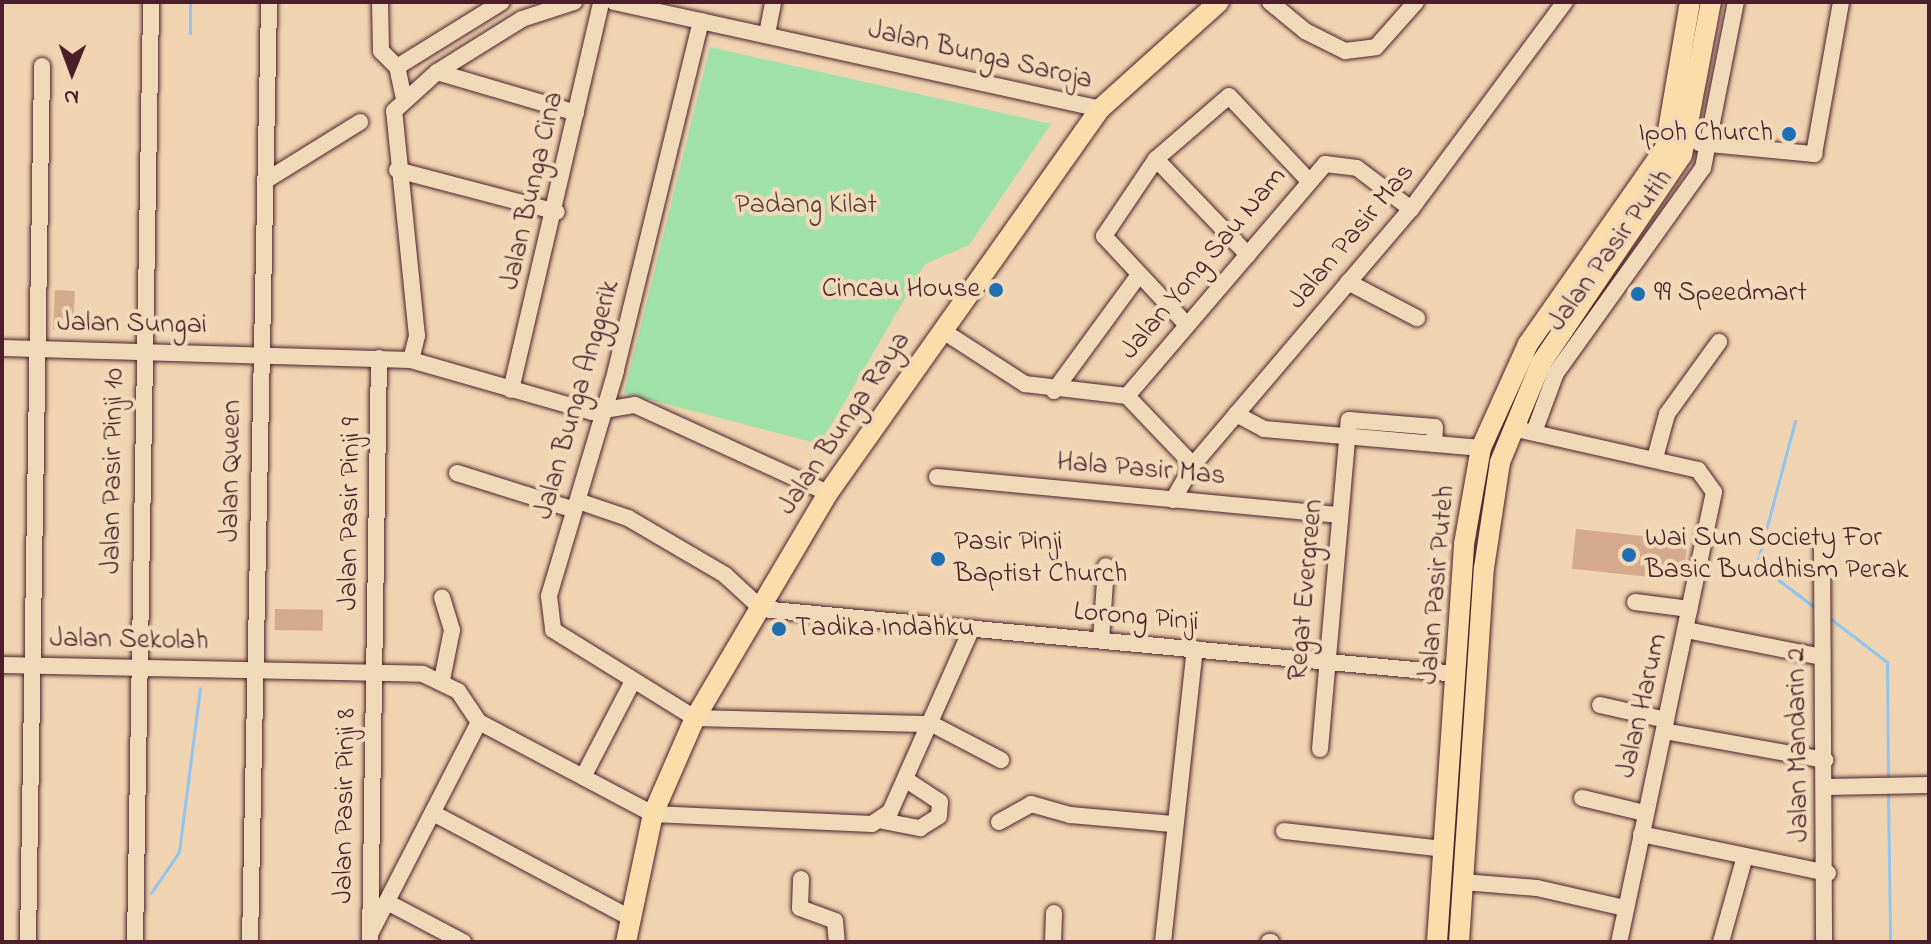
<!DOCTYPE html>
<html>
<head>
<meta charset="utf-8">
<style>
	body { margin:0 }
	#map { position:relative; width:1931px; height:944px; overflow:hidden; background:#f0d3b1; font-family:"Indie Flower",sans-serif }
	div>[style] { position:absolute }
	.green>* { inset:0; background:#a0e0a9 }
	.stream>* { height:3px; margin:-1.5px; padding:0 1.5px; transform-origin:1.5px; border-radius:1.5px; background:#91c4ee }
	.building>* { inset:0; background:#d5aa8c; transform-origin:0 0 }
	.roads { filter:drop-shadow(0 0 2px #4a1f2b) drop-shadow(0 0 2px #4a1f2b) }
	.minor>* { height:16px; margin:-8px; padding:0 8px; transform-origin:8px; border-radius:8px; background:#f0d9b9 }
	.major>* { height:20px; margin:-10px; padding:0 10px; transform-origin:10px; border-radius:10px; background:#fbddab }
	.dots>* { width:22px; height:22px; translate:-50% -50%; box-sizing:border-box; border:4px solid #f0d9b9; border-radius:50% }
	span { translate:-50% -50%; white-space:nowrap; text-align:center; line-height:1.15; -webkit-text-stroke:8px #f0d9b9; paint-order:stroke }
	.street-label { font-size:28px; color:#4a1f2b }
	.poi-label { font-size:28px; color:#4a1f2b }
	.right { translate:-100% -50%; text-align:right }
	.left { translate:0 -50%; text-align:left }
	.park-label { font-size:28px; color:#573c3e }
	.frame { position:absolute; inset:0; border:4px solid #4a1f2b; pointer-events:none }
	.north { position:absolute; left:32px; top:32px; width:80px; height:80px; -webkit-text-stroke:6px #f0d9b9; paint-order:stroke; rotate:181deg; font-size:22px; font-weight:700; line-height:32px; text-align:center; color:#4a1f2b }
	.north::after { content:''; display:block; margin:auto; width:28px; height:36px; background:#4a1f2b; clip-path:polygon(50% 0,100% 100%,50% 72%,0 100%) }
</style>
</head>
<body>
<div id="map">
	<div class="green">
		<div style="clip-path:polygon(710px 47px,1051px 124px,969px 245px,925px 264px,820px 444px,624px 393px)"></div>
	</div>
	<div class="stream">
		<div style="left:190px;top:33px;width:31px;rotate:-90deg"></div>
		<div style="left:1795px;top:421px;width:148px;rotate:104.9deg"></div>
		<div style="left:1757px;top:564px;width:70px;rotate:36.9deg"></div>
		<div style="left:1831px;top:619px;width:71px;rotate:37.5deg"></div>
		<div style="left:1887px;top:662px;width:116px;rotate:89.5deg"></div>
		<div style="left:1888px;top:790px;width:152px;rotate:89.2deg"></div>
		<div style="left:151px;top:893px;width:50px;rotate:-55.7deg"></div>
		<div style="left:179px;top:852px;width:165px;rotate:-82.7deg"></div>
	</div>
	<div class="building">
		<div style="left:55px;top:290px;width:20px;height:39px;rotate:3deg"></div>
		<div style="left:1576px;top:529px;width:112px;height:40px;rotate:6deg"></div>
		<div style="left:275px;top:609px;width:48px;height:21px;rotate:1deg"></div>
	</div>
	<div class="roads">
		<div class="minor">
			<div style="left:380px;top:2px;width:49px;rotate:88.8deg"></div>
			<div style="left:381px;top:51px;width:23px;rotate:45deg"></div>
			<div style="left:614px;top:2px;width:498px;rotate:12.4deg"></div>
			<div style="left:1270px;top:2px;width:45px;rotate:39.6deg"></div>
			<div style="left:1305px;top:31px;width:45px;rotate:26.6deg"></div>
			<div style="left:1345px;top:51px;width:31px;rotate:-7deg"></div>
			<div style="left:1376px;top:47px;width:60px;rotate:-48.4deg"></div>
			<div style="left:701px;top:21px;width:360px;rotate:103.7deg"></div>
			<div style="left:616px;top:371px;width:235px;rotate:106.6deg"></div>
			<div style="left:549px;top:596px;width:34px;rotate:83deg"></div>
			<div style="left:553px;top:630px;width:167px;rotate:31.8deg"></div>
			<div style="left:695px;top:718px;width:237px;rotate:1.5deg"></div>
			<div style="left:932px;top:724px;width:78px;rotate:27.6deg"></div>
			<div style="left:767px;top:34px;width:33px;rotate:-79deg"></div>
			<div style="left:437px;top:72px;width:145px;rotate:16.4deg"></div>
			<div style="left:404px;top:99px;width:33px;rotate:-102deg"></div>
			<div style="left:397px;top:67px;width:123px;rotate:-31.8deg"></div>
			<div style="left:1699px;top:143px;width:116px;rotate:5.5deg"></div>
			<div style="left:1814px;top:154px;width:154px;rotate:-79.9deg"></div>
			<div style="left:1156px;top:159px;width:93px;rotate:124deg"></div>
			<div style="left:1104px;top:236px;width:120px;rotate:47deg"></div>
			<div style="left:397px;top:170px;width:165px;rotate:14.7deg"></div>
			<div style="left:265px;top:181px;width:112px;rotate:-31.8deg"></div>
			<div style="left:1248px;top:255px;width:133px;rotate:-133.8deg"></div>
			<div style="left:1156px;top:159px;width:96px;rotate:-40.8deg"></div>
			<div style="left:1229px;top:96px;width:117px;rotate:46.7deg"></div>
			<div style="left:1348px;top:282px;width:78px;rotate:27.6deg"></div>
			<div style="left:943px;top:331px;width:98px;rotate:32.9deg"></div>
			<div style="left:1025px;top:384px;width:103px;rotate:6.7deg"></div>
			<div style="left:1127px;top:396px;width:305px;rotate:-49.5deg"></div>
			<div style="left:1325px;top:164px;width:32px;rotate:7deg"></div>
			<div style="left:1357px;top:168px;width:68px;rotate:37.2deg"></div>
			<div style="left:2px;top:348px;width:409px;rotate:1.7deg"></div>
			<div style="left:411px;top:360px;width:188px;rotate:16deg"></div>
			<div style="left:592px;top:412px;width:44px;rotate:-9.2deg"></div>
			<div style="left:635px;top:405px;width:212px;rotate:24.5deg"></div>
			<div style="left:411px;top:360px;width:25px;rotate:-76deg"></div>
			<div style="left:417px;top:336px;width:226px;rotate:-95.8deg"></div>
			<div style="left:394px;top:111px;width:58px;rotate:-42.2deg"></div>
			<div style="left:437px;top:72px;width:100px;rotate:-31.9deg"></div>
			<div style="left:522px;top:19px;width:55px;rotate:-18.1deg"></div>
			<div style="left:511px;top:390px;width:398px;rotate:-76.9deg"></div>
			<div style="left:1054px;top:391px;width:144px;rotate:-53.8deg"></div>
			<div style="left:1127px;top:396px;width:95px;rotate:46.3deg"></div>
			<div style="left:1236px;top:414px;width:32px;rotate:28deg"></div>
			<div style="left:1264px;top:429px;width:218px;rotate:5deg"></div>
			<div style="left:1512px;top:428px;width:191px;rotate:12.7deg"></div>
			<div style="left:1698px;top:470px;width:27px;rotate:54deg"></div>
			<div style="left:1714px;top:492px;width:460px;rotate:101.9deg"></div>
			<div style="left:1534px;top:432px;width:63px;rotate:-69.6deg"></div>
			<div style="left:1556px;top:373px;width:252px;rotate:-54.4deg"></div>
			<div style="left:1703px;top:168px;width:169px;rotate:-78.8deg"></div>
			<div style="left:1655px;top:458px;width:46px;rotate:-74.7deg"></div>
			<div style="left:1667px;top:414px;width:89px;rotate:-54.2deg"></div>
			<div style="left:457px;top:473px;width:123px;rotate:17.5deg"></div>
			<div style="left:937px;top:477px;width:405px;rotate:5.4deg"></div>
			<div style="left:1173px;top:500px;width:40px;rotate:-60.3deg"></div>
			<div style="left:1193px;top:465px;width:336px;rotate:-49.6deg"></div>
			<div style="left:1411px;top:209px;width:258px;rotate:-53.4deg"></div>
			<div style="left:581px;top:502px;width:50px;rotate:18.8deg"></div>
			<div style="left:628px;top:518px;width:113px;rotate:30.4deg"></div>
			<div style="left:725px;top:575px;width:50px;rotate:42.6deg"></div>
			<div style="left:762px;top:609px;width:698px;rotate:5.34deg"></div>
			<div style="left:1822px;top:546px;width:396px;rotate:89.7deg"></div>
			<div style="left:1635px;top:602px;width:55px;rotate:7.3deg"></div>
			<div style="left:1686px;top:630px;width:139px;rotate:11.2deg"></div>
			<div style="left:1101px;top:640px;width:74px;rotate:-86.1deg"></div>
			<div style="left:2px;top:665px;width:421px;rotate:1.2deg"></div>
			<div style="left:423px;top:674px;width:39px;rotate:26deg"></div>
			<div style="left:458px;top:691px;width:37px;rotate:56deg"></div>
			<div style="left:479px;top:722px;width:197px;rotate:27.9deg"></div>
			<div style="left:653px;top:814px;width:219px;rotate:2.6deg"></div>
			<div style="left:872px;top:824px;width:22px;rotate:-34deg"></div>
			<div style="left:890px;top:812px;width:201px;rotate:-66deg"></div>
			<div style="left:442px;top:680px;width:51px;rotate:-78.7deg"></div>
			<div style="left:452px;top:630px;width:34px;rotate:-107deg"></div>
			<div style="left:1600px;top:705px;width:68px;rotate:12.8deg"></div>
			<div style="left:1664px;top:731px;width:164px;rotate:10.2deg"></div>
			<div style="left:1320px;top:749px;width:330px;rotate:-85deg"></div>
			<div style="left:1349px;top:420px;width:86px;rotate:4.7deg"></div>
			<div style="left:1435px;top:427px;width:17px;rotate:93deg"></div>
			<div style="left:583px;top:777px;width:106px;rotate:-62.5deg"></div>
			<div style="left:1826px;top:787px;width:103px;rotate:-1.1deg"></div>
			<div style="left:1582px;top:798px;width:65px;rotate:13.4deg"></div>
			<div style="left:433px;top:813px;width:222px;rotate:28deg"></div>
			<div style="left:883px;top:821px;width:38px;rotate:11deg"></div>
			<div style="left:920px;top:828px;width:22px;rotate:-32deg"></div>
			<div style="left:939px;top:816px;width:14px;rotate:-86deg"></div>
			<div style="left:940px;top:802px;width:42px;rotate:-146.7deg"></div>
			<div style="left:999px;top:822px;width:37px;rotate:-29deg"></div>
			<div style="left:1031px;top:804px;width:41px;rotate:15.8deg"></div>
			<div style="left:1070px;top:815px;width:103px;rotate:5deg"></div>
			<div style="left:1284px;top:831px;width:161px;rotate:6.4deg"></div>
			<div style="left:1641px;top:834px;width:191px;rotate:11.8deg"></div>
			<div style="left:801px;top:879px;width:29px;rotate:92deg"></div>
			<div style="left:800px;top:908px;width:37px;rotate:20deg"></div>
			<div style="left:835px;top:921px;width:21px;rotate:85deg"></div>
			<div style="left:1463px;top:882px;width:74px;rotate:4.6deg"></div>
			<div style="left:1537px;top:888px;width:90px;rotate:12.8deg"></div>
			<div style="left:389px;top:903px;width:84px;rotate:27.8deg"></div>
			<div style="left:370px;top:934px;width:238px;rotate:-62.8deg"></div>
			<div style="left:28px;top:942px;width:876px;rotate:-89.08deg"></div>
			<div style="left:135px;top:942px;width:940px;rotate:-89.02deg"></div>
			<div style="left:250px;top:942px;width:940px;rotate:-88.84deg"></div>
			<div style="left:370px;top:942px;width:584px;rotate:-89.12deg"></div>
			<div style="left:1053px;top:942px;width:29px;rotate:-88deg"></div>
			<div style="left:1163px;top:942px;width:295px;rotate:-83.8deg"></div>
			<div style="left:1269px;top:942px;width:2px"></div>
			<div style="left:1721px;top:942px;width:89px;rotate:-74.4deg"></div>
		</div>
		<div class="major">
			<div style="left:626px;top:942px;width:131px;rotate:-78.1deg"></div>
			<div style="left:653px;top:814px;width:105px;rotate:-66.4deg"></div>
			<div style="left:695px;top:718px;width:261px;rotate:-59.4deg"></div>
			<div style="left:828px;top:493px;width:471px;rotate:-54.7deg"></div>
			<div style="left:1100px;top:109px;width:160px;rotate:-42deg"></div>
			<div style="left:1437px;top:942px;width:399px;rotate:-86.1deg"></div>
			<div style="left:1464px;top:544px;width:97px;rotate:-80deg"></div>
			<div style="left:1481px;top:448px;width:114px;rotate:-65.7deg"></div>
			<div style="left:1528px;top:344px;width:239px;rotate:-55deg"></div>
			<div style="left:1665px;top:148px;width:148px;rotate:-80.3deg"></div>
			<div style="left:1459px;top:942px;width:375px;rotate:-86.2deg"></div>
			<div style="left:1484px;top:568px;width:107px;rotate:-81.4deg"></div>
			<div style="left:1500px;top:462px;width:107px;rotate:-67.5deg"></div>
			<div style="left:1541px;top:363px;width:251px;rotate:-55.9deg"></div>
			<div style="left:1682px;top:155px;width:156px;rotate:-79.3deg"></div>
		</div>
	</div>
	<div class="dots">
		<div style="left:1789px;top:134px;background:#1f6fb2"></div>
		<div style="left:996px;top:290px;background:#1f6fb2"></div>
		<div style="left:1638px;top:294px;background:#1f6fb2"></div>
		<div style="left:1629px;top:555px;background:#1f6fb2"></div>
		<div style="left:938px;top:559px;background:#1f6fb2"></div>
		<div style="left:779px;top:629px;background:#1f6fb2"></div>
	</div>
	<div class="street-label">
		<span style="left:980px;top:56px;rotate:13deg">Jalan Bunga Saroja</span>
		<span style="left:533px;top:191px;rotate:-77deg">Jalan Bunga Cina</span>
		<span style="left:1352px;top:237px;rotate:-50deg">Jalan Pasir Mas</span>
		<span style="left:1611px;top:251px;rotate:-54deg">Jalan Pasir Putih</span>
		<span style="left:1204px;top:264px;rotate:-50deg">Jalan Yong Sau Nam</span>
		<span style="left:132px;top:325px;rotate:1deg">Jalan Sungai</span>
		<span style="left:578px;top:400px;rotate:-74deg">Jalan Bunga Anggerik</span>
		<span style="left:845px;top:424px;rotate:-56deg">Jalan Bunga Raya</span>
		<span style="left:1141px;top:470px;rotate:5deg">Hala Pasir Mas</span>
		<span style="left:114px;top:471px;rotate:-89deg">Jalan Pasir Pinji 10</span>
		<span style="left:232px;top:471px;rotate:-89deg">Jalan Queen</span>
		<span style="left:351px;top:514px;rotate:-89deg">Jalan Pasir Pinji 9</span>
		<span style="left:1438px;top:585px;rotate:-85deg">Jalan Pasir Puteh</span>
		<span style="left:1307px;top:590px;rotate:-85deg">Regat Evergreen</span>
		<span style="left:1136px;top:618px;rotate:5deg">Lorong Pinji</span>
		<span style="left:129px;top:641px;rotate:1deg">Jalan Sekolah</span>
		<span style="left:1643px;top:706px;rotate:-77deg">Jalan Harum</span>
		<span style="left:1799px;top:745px;rotate:-91deg">Jalan Mandarin 2</span>
		<span style="left:346px;top:806px;rotate:-89deg">Jalan Pasir Pinji 8</span>
	</div>
	<div class="poi-label">
		<span class="right" style="left:1773px;top:134px">Ipoh Church</span>
		<span class="right" style="left:980px;top:290px">Cincau House</span>
		<span class="left" style="left:1654px;top:294px">99 Speedmart</span>
		<span class="left" style="left:1645px;top:555px">Wai Sun Society For<br>Basic Buddhism Perak</span>
		<span class="left" style="left:954px;top:559px">Pasir Pinji<br>Baptist Church</span>
		<span class="left" style="left:795px;top:629px">Tadika Indahku</span>
	</div>
	<div class="park-label">
		<span style="left:806px;top:206px">Padang Kilat</span>
	</div>
	<div class="frame"></div>
	<div class="north">N</div>
</div>
</body>
</html>
